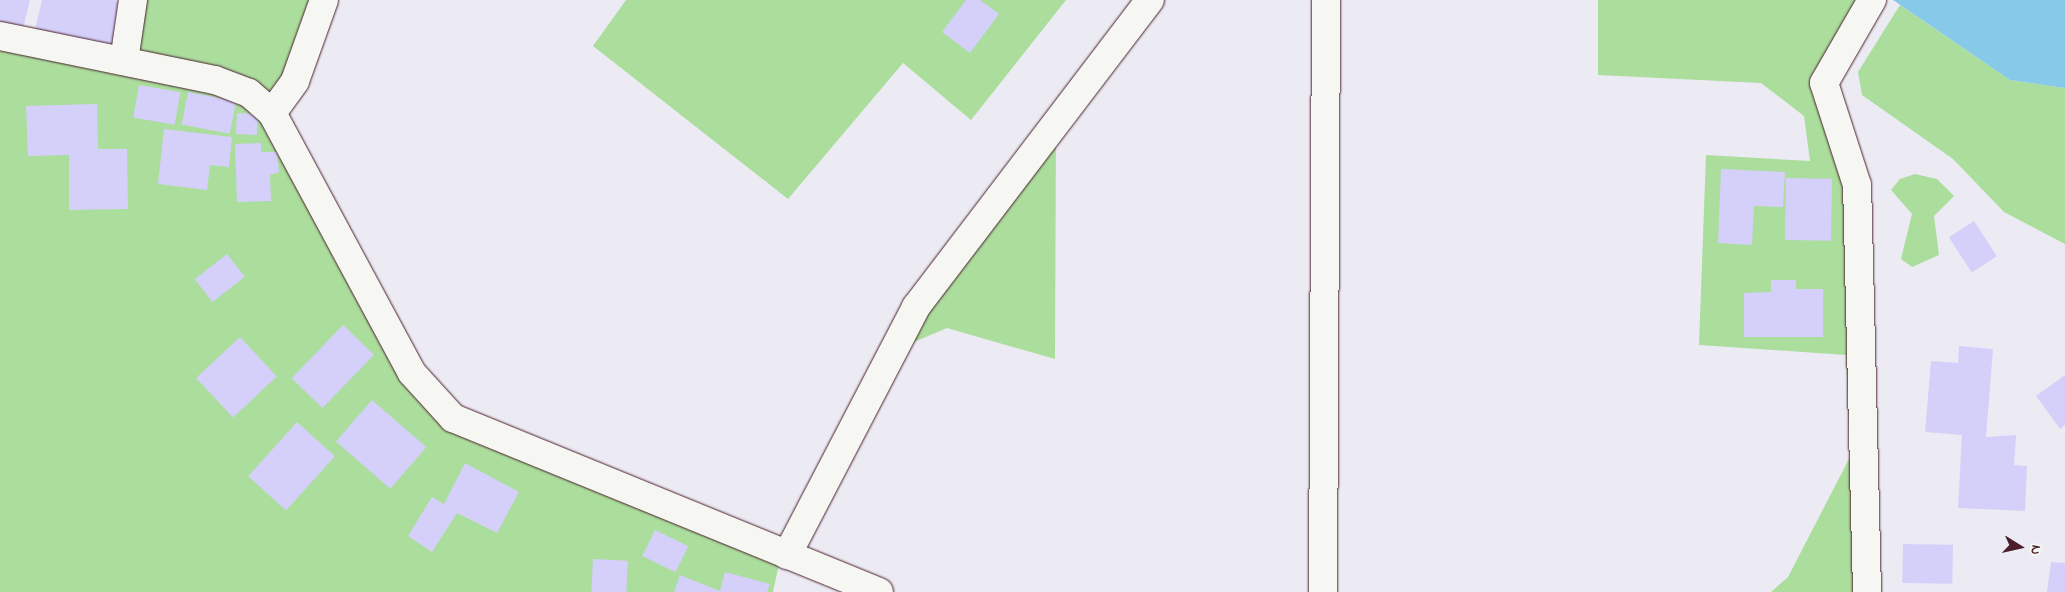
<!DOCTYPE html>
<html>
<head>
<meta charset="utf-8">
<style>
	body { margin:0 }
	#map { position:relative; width:2065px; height:592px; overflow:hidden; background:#ecebf4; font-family:"Indie Flower",sans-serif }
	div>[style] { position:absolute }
	.green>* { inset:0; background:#abdd9d }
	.water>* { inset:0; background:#87c9e8 }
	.building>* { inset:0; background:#d4d0f9; transform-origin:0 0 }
	.roads { filter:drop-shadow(0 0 1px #4a1f2b) drop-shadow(0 0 1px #4a1f2b) }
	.minor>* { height:28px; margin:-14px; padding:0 14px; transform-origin:14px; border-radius:14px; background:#f6f6f2 }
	span { translate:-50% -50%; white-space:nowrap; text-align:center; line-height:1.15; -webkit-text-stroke:4.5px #f6f6f2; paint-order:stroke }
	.north { position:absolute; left:1995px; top:522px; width:50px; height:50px; -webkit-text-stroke:4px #f6f6f2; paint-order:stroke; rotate:100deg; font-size:14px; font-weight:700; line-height:20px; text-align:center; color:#4a1f2b }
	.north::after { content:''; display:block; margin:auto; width:18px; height:22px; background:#4a1f2b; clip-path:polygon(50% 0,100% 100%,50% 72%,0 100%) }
</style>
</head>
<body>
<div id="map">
	<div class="green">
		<div style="clip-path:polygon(133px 0,321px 0,272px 107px,125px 56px)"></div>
		<div style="clip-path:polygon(626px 0,1066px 0,971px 120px,903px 63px,788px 199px,593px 46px)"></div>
		<div style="clip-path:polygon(1598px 0,1860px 0,1821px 72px,1849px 186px,1862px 592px,1771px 592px,1788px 577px,1850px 457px,1846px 355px,1699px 345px,1706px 155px,1810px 161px,1804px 116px,1761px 83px,1598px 75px)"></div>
		<div style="clip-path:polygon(1900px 5px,2010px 80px,2065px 88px,2065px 244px,2004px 212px,1953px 159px,1862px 95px,1858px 72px)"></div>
		<div style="clip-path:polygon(0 42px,246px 98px,450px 427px,779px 564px,773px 592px,0 592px)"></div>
		<div style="clip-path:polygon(1056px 124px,1055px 359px,947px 328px,907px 345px)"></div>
		<div style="clip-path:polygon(1915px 174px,1937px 179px,1954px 196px,1934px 216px,1939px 255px,1912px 267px,1901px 259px,1912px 214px,1891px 190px,1900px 179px)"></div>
	</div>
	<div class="water">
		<div style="clip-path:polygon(1893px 0,2065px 0,2065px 88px,2010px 80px)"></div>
	</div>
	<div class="building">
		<div style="clip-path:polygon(0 0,30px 0,23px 29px,0 24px)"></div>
		<div style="clip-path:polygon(42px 0,115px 0,123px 7px,113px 48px,35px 29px)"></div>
		<div style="clip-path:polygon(966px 0,980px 0,999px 14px,970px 53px,942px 32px)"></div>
		<div style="left:139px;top:85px;width:42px;height:33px;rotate:10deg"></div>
		<div style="left:188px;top:92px;width:49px;height:33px;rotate:11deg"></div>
		<div style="clip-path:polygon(97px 104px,98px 149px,127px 149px,128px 209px,69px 210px,69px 155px,28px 156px,26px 106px)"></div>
		<div style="left:237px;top:113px;width:21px;height:21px;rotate:3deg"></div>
		<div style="clip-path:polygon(164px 129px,232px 137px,229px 167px,210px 165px,207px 190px,158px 184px)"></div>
		<div style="clip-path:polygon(261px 143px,261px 152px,277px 152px,279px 172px,270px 175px,271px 201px,237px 202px,235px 144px)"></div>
		<div style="clip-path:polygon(1721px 169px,1785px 172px,1783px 207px,1754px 206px,1752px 245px,1718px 243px)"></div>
		<div style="left:1786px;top:178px;width:46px;height:62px;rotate:1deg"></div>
		<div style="left:1974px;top:221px;width:42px;height:30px;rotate:57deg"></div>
		<div style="left:227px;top:254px;width:29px;height:41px;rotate:52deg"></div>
		<div style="clip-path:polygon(1771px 280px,1796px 280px,1796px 289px,1823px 289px,1823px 337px,1744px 337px,1744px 293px,1771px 292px)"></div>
		<div style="left:343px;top:325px;width:43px;height:74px;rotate:44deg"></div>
		<div style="left:240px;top:337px;width:54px;height:60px;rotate:47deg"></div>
		<div style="clip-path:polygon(1959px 346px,1993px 349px,1986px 437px,2016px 435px,2014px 465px,2027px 466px,2025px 511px,1958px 508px,1962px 435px,1925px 432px,1931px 361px,1958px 363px)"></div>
		<div style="clip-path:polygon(2065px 375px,2065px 425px,2060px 429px,2036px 396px)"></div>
		<div style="left:372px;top:400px;width:72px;height:55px;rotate:41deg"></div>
		<div style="left:297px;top:422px;width:51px;height:73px;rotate:42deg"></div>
		<div style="clip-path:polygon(465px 463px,519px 492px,497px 533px,457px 513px,432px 552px,408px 536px,432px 497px,444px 504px)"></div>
		<div style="left:655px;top:530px;width:37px;height:29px;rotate:26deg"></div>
		<div style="left:1903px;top:544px;width:50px;height:39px;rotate:1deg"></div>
		<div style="left:593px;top:559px;width:35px;height:33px;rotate:3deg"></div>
		<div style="clip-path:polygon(2051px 562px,2065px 563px,2065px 592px,2047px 592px)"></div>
		<div style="clip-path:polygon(725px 572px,770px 584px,767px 592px,674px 592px,680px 575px,720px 591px)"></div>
	</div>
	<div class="roads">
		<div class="minor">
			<div style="left:0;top:36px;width:219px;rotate:11.6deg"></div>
			<div style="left:215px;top:80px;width:36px;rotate:21deg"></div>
			<div style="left:249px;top:93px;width:30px;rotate:41deg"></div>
			<div style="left:272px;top:113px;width:295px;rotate:61.7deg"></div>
			<div style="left:412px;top:373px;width:61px;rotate:47.7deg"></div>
			<div style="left:453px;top:418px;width:460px;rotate:22.2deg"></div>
			<div style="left:124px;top:61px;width:62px;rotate:-81.6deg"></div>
			<div style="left:272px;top:113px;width:39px;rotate:-54deg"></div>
			<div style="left:295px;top:81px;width:86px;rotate:-70.3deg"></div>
			<div style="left:787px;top:555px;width:280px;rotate:-62.5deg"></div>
			<div style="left:916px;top:307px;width:386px;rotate:-52.7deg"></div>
			<div style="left:1323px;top:592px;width:592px;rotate:-89.71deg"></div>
			<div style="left:1867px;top:592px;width:407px;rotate:-91.4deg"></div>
			<div style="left:1857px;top:185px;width:107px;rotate:-107.9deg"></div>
			<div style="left:1824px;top:83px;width:96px;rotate:-60deg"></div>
		</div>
	</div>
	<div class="north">N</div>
</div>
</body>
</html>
